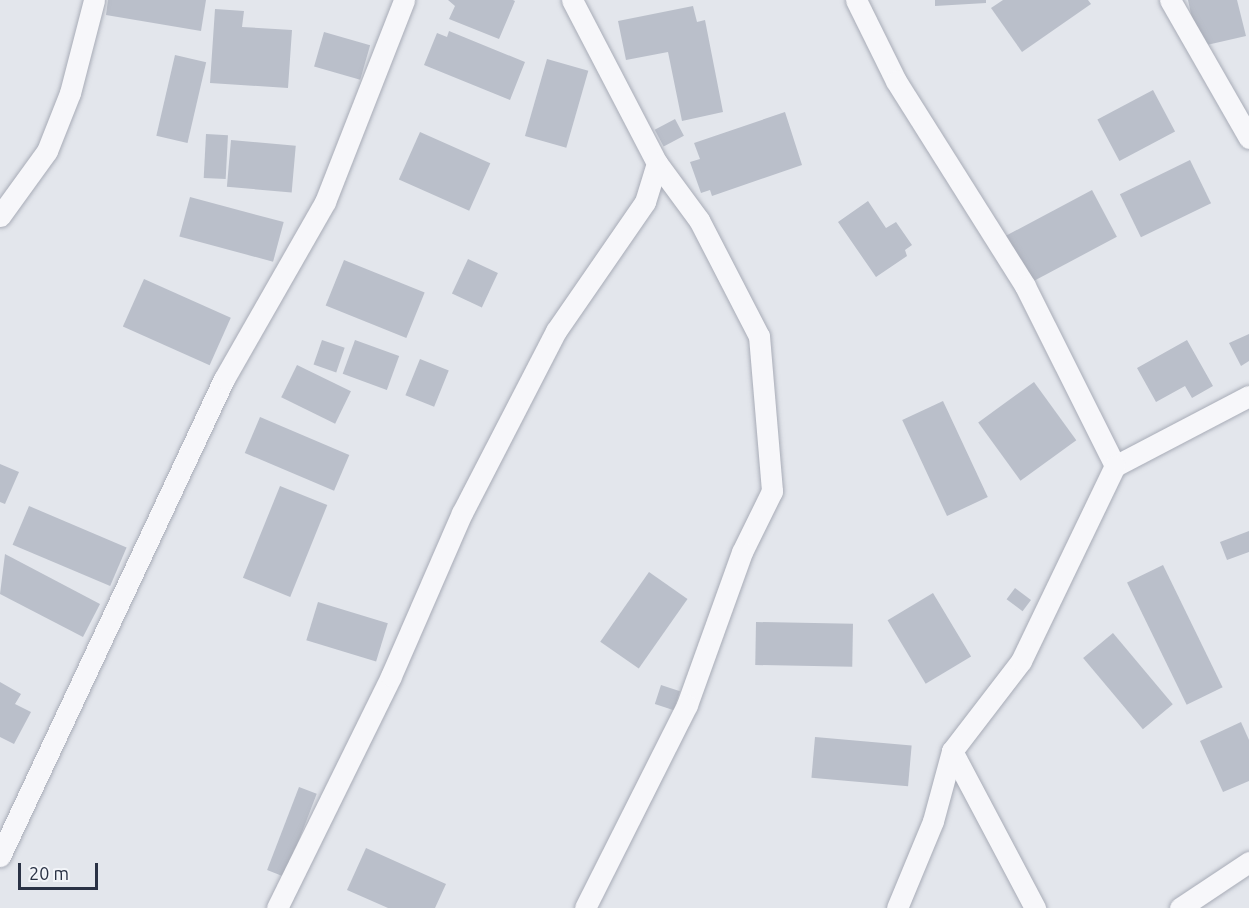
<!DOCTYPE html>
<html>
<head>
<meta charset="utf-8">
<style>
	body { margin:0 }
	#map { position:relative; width:1249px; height:908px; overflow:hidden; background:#e3e6ec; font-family:Ubuntu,sans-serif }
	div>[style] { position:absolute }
	.building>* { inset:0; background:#babfca; transform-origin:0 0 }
	.roads { filter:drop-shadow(0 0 2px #a8acb7) drop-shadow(0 0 2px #a8acb7) }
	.minor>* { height:21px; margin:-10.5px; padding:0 10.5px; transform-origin:10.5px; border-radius:10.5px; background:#f7f7fa }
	span { translate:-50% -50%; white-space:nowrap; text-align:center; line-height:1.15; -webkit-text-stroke:4.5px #f3f5f9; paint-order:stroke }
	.scale { position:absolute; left:18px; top:863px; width:80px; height:27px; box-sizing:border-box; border:3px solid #2a3245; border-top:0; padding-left:8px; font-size:18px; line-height:21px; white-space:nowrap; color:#2a3245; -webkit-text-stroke:4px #f3f5f9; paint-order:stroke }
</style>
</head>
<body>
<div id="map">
	<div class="building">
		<div style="clip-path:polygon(108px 0,206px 0,201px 31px,106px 15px)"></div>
		<div style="clip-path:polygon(448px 0,513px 0,515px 1px,499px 39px,449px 19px,455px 6px)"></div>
		<div style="clip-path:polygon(935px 0,986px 0,986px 3px,935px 6px)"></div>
		<div style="clip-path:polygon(1003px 0,1088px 0,1091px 4px,1022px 52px,991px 8px)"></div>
		<div style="clip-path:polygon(1188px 0,1237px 0,1246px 36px,1198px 47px)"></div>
		<div style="clip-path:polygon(693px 6px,697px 22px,705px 20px,723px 112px,682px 121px,668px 52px,626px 60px,618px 21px)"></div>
		<div style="clip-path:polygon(215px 9px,244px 11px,242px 27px,292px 30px,288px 88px,210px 83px)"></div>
		<div style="clip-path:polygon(449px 31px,525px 62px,510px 100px,424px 65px,437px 33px,447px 37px)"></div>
		<div style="left:324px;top:32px;width:48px;height:36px;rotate:16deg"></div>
		<div style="left:175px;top:55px;width:32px;height:83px;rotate:13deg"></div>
		<div style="left:547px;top:59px;width:43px;height:80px;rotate:16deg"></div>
		<div style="left:1153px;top:90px;width:47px;height:63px;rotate:62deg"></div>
		<div style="clip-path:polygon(785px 112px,802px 165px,712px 196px,710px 190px,701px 193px,690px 162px,700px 159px,694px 143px)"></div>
		<div style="left:675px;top:119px;width:19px;height:23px;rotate:62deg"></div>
		<div style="left:420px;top:132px;width:77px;height:52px;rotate:24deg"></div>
		<div style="left:206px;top:134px;width:22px;height:44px;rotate:3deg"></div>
		<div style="left:231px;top:140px;width:65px;height:47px;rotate:5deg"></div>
		<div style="left:1190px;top:160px;width:48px;height:78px;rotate:64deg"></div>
		<div style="left:1092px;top:190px;width:53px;height:100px;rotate:62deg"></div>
		<div style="left:190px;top:197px;width:97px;height:41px;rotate:15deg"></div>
		<div style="clip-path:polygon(868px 201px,886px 228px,896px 222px,912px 245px,905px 250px,907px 256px,876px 277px,838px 222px)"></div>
		<div style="left:468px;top:259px;width:33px;height:38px;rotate:25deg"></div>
		<div style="left:344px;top:260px;width:87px;height:49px;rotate:22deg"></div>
		<div style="left:144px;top:279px;width:95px;height:52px;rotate:24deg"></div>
		<div style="clip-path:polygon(1249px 334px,1249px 361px,1241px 366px,1229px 343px)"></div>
		<div style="left:322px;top:340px;width:24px;height:26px;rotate:19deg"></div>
		<div style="left:355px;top:340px;width:47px;height:36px;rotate:20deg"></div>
		<div style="clip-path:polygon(1187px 340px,1213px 386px,1192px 398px,1185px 386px,1156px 402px,1137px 368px)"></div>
		<div style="left:420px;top:359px;width:31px;height:39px;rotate:22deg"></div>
		<div style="left:297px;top:365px;width:60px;height:36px;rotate:26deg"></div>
		<div style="left:1034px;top:382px;width:72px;height:69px;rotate:54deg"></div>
		<div style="left:943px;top:401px;width:106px;height:45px;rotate:65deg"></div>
		<div style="left:260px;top:417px;width:97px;height:39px;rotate:23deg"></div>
		<div style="clip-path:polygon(0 464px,19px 472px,5px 504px,0 502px)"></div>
		<div style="left:280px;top:486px;width:51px;height:99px;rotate:22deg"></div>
		<div style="left:29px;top:506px;width:106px;height:42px;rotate:23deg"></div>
		<div style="clip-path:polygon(1249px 531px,1249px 552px,1227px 560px,1220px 542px)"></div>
		<div style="clip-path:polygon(5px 554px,100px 604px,83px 637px,0 594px)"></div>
		<div style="left:1163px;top:565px;width:136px;height:40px;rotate:64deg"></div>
		<div style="left:649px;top:572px;width:47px;height:85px;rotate:35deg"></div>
		<div style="left:1015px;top:588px;width:20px;height:14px;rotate:37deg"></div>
		<div style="left:933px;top:593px;width:74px;height:53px;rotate:59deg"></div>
		<div style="left:318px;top:602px;width:73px;height:40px;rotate:17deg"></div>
		<div style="left:756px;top:622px;width:97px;height:43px;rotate:1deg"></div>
		<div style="left:1113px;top:633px;width:93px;height:39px;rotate:50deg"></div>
		<div style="clip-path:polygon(0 682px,21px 694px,15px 704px,31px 712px,14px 744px,0 737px)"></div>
		<div style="left:661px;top:685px;width:20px;height:20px;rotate:18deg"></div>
		<div style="clip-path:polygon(1241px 722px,1249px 740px,1249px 781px,1223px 792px,1200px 741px)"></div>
		<div style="left:815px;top:737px;width:97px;height:41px;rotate:5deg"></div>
		<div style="left:299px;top:787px;width:19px;height:89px;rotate:21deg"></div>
		<div style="clip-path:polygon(366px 848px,446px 884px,435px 908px,388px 908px,347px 890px)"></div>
	</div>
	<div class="roads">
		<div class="minor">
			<div style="left:572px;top:0;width:184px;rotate:62.5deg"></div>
			<div style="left:657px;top:163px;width:71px;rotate:53.6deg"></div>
			<div style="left:699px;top:220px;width:131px;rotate:62.7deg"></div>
			<div style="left:759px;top:336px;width:156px;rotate:85.2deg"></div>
			<div style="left:772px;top:491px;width:68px;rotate:116.2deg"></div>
			<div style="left:742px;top:552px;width:163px;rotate:109.8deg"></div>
			<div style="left:687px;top:705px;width:227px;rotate:116.7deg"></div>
			<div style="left:856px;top:0;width:90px;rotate:63.7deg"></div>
			<div style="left:896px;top:81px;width:242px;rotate:57.8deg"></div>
			<div style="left:1025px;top:286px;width:201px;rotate:63.4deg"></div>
			<div style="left:1115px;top:466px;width:151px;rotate:-27.6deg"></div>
			<div style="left:1170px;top:0;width:159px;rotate:60.2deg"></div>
			<div style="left:0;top:216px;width:80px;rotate:-54.1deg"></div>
			<div style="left:47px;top:151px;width:62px;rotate:-68.4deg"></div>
			<div style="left:70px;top:93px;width:96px;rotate:-75.5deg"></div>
			<div style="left:952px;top:751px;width:178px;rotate:62.1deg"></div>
			<div style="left:0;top:856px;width:527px;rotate:-64.85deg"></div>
			<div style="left:224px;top:379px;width:204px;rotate:-60.3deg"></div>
			<div style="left:325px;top:202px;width:217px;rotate:-68.6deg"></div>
			<div style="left:277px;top:908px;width:258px;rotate:-63.8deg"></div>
			<div style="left:391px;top:676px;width:178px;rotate:-66.5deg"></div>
			<div style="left:462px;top:513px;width:205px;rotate:-62.7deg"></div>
			<div style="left:556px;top:331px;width:157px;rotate:-55.4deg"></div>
			<div style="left:645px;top:202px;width:41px;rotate:-72.9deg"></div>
			<div style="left:897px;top:908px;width:94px;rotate:-67.5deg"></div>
			<div style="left:933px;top:821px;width:73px;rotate:-74.8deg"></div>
			<div style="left:952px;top:751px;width:113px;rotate:-52.5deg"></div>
			<div style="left:1021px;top:661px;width:216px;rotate:-64.3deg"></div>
			<div style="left:1180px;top:908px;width:83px;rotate:-33.7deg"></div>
		</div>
	</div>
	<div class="scale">20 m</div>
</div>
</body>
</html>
